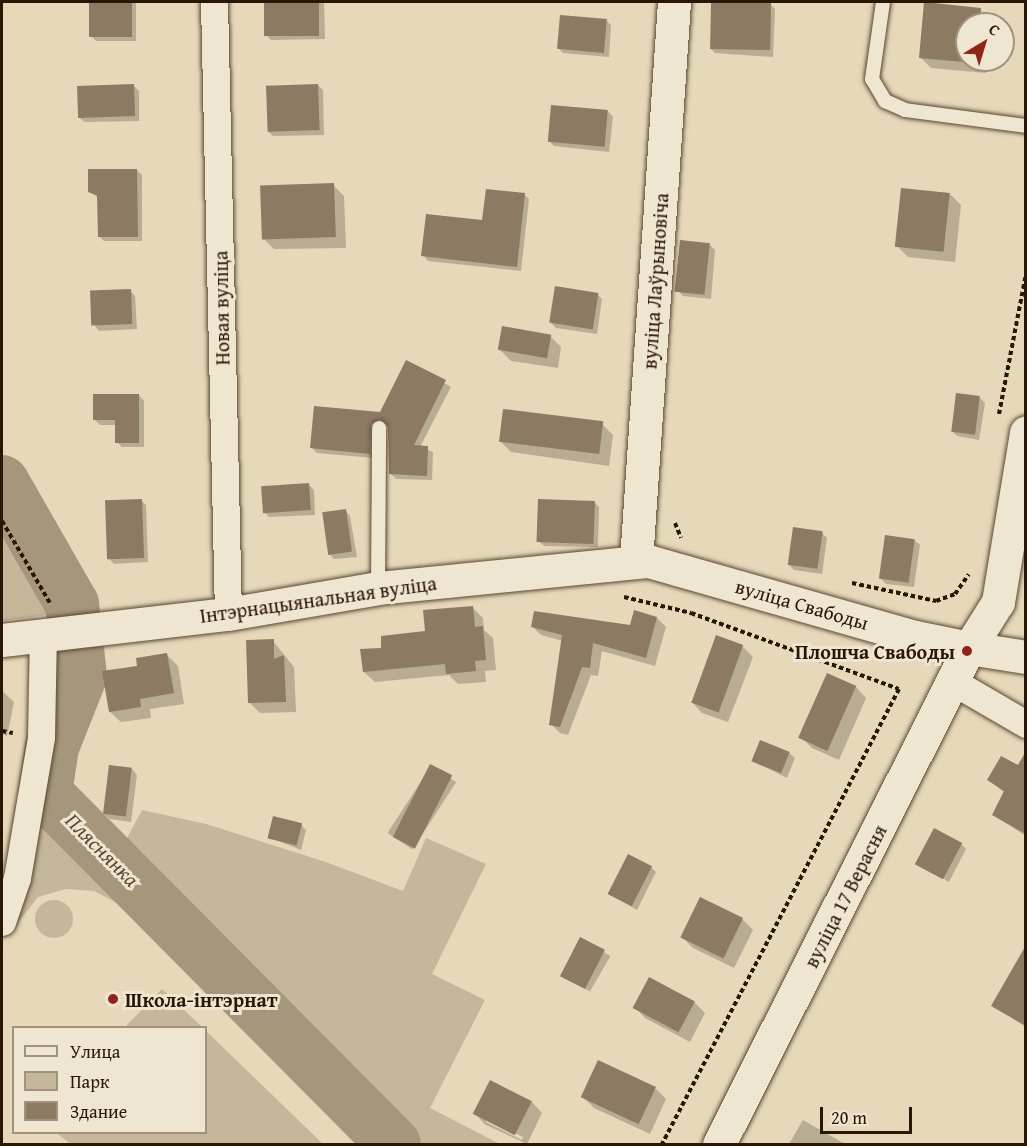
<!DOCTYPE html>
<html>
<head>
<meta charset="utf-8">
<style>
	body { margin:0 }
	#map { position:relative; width:1027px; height:1146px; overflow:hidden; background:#e6d8b8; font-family:"Gentium Book Plus",serif }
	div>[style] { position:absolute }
	.green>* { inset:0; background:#c6b79a }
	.round { border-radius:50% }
	.shadow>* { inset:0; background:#0003; transform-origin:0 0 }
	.river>* { height:54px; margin:-27px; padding:0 27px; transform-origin:27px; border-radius:27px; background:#a6967b }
	.building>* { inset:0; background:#8c7a62; transform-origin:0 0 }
	.path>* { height:4px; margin-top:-2px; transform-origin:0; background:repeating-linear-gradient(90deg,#2b1505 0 4.5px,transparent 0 7.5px) }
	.roads { filter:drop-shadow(0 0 2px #5a4632) drop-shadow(0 0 2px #5a4632) }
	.service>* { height:14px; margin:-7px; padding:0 7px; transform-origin:7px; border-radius:7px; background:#efe6d1 }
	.minor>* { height:27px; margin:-13.5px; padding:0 13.5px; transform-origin:13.5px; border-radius:13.5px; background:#efe6d1 }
	.tertiary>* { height:33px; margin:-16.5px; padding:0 16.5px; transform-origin:16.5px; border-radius:16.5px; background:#efe6d1 }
	.secondary>* { height:33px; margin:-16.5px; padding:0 16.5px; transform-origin:16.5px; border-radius:16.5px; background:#efe6d1 }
	.dots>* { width:16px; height:16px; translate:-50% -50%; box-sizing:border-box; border:3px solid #efe6d1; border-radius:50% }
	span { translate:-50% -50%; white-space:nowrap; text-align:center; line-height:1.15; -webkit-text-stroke:6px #efe6d1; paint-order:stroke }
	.street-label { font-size:20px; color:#2b1505 }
	.poi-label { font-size:20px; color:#2b1505; font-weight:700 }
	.right { translate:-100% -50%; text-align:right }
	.left { translate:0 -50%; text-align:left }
	.water-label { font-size:21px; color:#5c4934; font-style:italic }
	.frame { position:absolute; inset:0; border:3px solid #2b1505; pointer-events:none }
	.legend { position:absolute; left:12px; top:1026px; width:195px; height:108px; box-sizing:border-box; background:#efe6d1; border:2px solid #a1927f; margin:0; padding:8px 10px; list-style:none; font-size:18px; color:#2b1505 }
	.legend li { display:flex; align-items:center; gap:12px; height:30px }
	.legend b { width:30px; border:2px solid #a1927f }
	.north { position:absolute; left:955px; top:12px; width:60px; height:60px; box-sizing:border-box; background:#efe6d1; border:2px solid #a1927f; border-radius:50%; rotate:38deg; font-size:16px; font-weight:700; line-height:24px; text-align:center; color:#2b1505 }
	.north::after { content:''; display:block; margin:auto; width:21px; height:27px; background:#8f2418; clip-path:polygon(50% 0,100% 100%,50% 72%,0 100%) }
	.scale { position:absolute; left:820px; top:1107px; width:92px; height:27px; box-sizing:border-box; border:3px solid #2b1505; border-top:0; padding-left:8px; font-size:18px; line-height:21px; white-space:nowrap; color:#2b1505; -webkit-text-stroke:4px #efe6d1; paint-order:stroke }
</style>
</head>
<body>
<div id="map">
	<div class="green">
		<div style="clip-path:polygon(2px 483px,72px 604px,74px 611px,2px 621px)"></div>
		<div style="clip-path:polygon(78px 657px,80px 676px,52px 747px,45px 792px,81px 828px,127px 838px,142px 810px,206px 824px,326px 862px,403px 891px,426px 838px,486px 864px,432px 974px,485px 1000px,430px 1108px,500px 1144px,372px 1144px,136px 913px,94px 891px,66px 889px,38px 897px,13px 929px,2px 970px,21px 897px,53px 677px,61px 662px)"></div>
		<div class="round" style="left:35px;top:900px;width:38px;height:38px"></div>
		<div style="clip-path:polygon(162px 989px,202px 1027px,125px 1027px)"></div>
		<div style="clip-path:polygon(206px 1031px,323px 1144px,70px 1144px,57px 1133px,206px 1132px)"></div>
	</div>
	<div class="shadow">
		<div style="clip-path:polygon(91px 2px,136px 2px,136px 41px,96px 41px,91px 36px)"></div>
		<div style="clip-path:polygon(265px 2px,324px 2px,325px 39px,271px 40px,266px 35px)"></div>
		<div style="clip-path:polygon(713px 2px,770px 4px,775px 9px,773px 57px,715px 53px,710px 48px)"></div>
		<div style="clip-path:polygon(980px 9px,991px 24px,967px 24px,967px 60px,987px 60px,986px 73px,931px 68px,920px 57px)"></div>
		<div style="clip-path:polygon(606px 20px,611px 25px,609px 57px,563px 53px,558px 48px)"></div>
		<div style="clip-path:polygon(318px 85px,323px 90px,324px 135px,273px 136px,268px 131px)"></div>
		<div style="clip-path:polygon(134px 86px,139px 91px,139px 121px,84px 122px,79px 117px)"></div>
		<div style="clip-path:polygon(608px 111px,613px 117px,609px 152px,554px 146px,549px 141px)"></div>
		<div style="clip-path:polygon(137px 170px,142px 175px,142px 241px,104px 241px,99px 236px,99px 198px,89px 192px)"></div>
		<div style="clip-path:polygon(333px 185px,344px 196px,346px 248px,274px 249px,263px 238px)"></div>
		<div style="clip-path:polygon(524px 194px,529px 199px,521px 271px,428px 261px,423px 255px)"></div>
		<div style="clip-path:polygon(950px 194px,961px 205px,955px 262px,908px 257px,897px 246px)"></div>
		<div style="clip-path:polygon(710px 245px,715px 250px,711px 299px,683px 296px,678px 291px)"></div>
		<div style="clip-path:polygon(130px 290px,135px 296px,137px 329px,99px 331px,94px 325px)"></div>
		<div style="clip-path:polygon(597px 294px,602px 299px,597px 334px,556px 328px,551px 323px)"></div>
		<div style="clip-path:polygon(550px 336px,561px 347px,558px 368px,511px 361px,500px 350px)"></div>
		<div style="clip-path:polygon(407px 362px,451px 387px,420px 447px,433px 452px,432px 480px,396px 479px,391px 474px,389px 427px,386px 423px,376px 429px,374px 458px,317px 453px,312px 448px,381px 414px)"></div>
		<div style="clip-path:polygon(139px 395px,144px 401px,144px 447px,122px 447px,117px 442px,117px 425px,100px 425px,95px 420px)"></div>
		<div style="clip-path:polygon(980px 398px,985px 403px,979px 440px,957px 436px,952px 431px)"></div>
		<div style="clip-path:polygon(602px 424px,613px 435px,609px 466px,511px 452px,501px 442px)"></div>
		<div style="clip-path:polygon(309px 485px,314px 490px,315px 515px,269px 517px,264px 512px)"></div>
		<div style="clip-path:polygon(141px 500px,146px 505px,148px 562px,114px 564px,109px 559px)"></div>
		<div style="clip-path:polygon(594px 502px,599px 507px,598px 547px,544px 546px,539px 541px)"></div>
		<div style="clip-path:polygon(345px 510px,350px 516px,357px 557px,334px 559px,329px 554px)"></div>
		<div style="clip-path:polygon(822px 533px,827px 538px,822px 574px,794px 570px,789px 565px)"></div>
		<div style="clip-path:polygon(914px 540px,920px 545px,914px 587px,886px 584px,881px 579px)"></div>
		<div style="clip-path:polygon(472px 607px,483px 618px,484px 630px,493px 638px,496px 670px,485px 671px,486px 682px,458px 684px,449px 675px,375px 682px,364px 672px,382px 649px,426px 633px)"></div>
		<div style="clip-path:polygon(635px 612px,657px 618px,666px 627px,655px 666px,602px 651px,598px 676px,591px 675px,568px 735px,560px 733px,551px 724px,563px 641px,541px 635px,532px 626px,631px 627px)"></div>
		<div style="clip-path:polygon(273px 641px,294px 667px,296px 712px,260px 713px,250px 703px)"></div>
		<div style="clip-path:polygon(742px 646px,753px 657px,728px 722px,702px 713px,692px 702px)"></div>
		<div style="clip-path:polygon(167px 655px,178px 666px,184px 704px,150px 709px,151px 718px,121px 722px,110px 712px,139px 667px)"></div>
		<div style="clip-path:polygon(828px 675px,856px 687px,866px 698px,839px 760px,812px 748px,801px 737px)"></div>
		<div style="clip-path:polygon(2px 691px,14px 702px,7px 736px,2px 734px)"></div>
		<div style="clip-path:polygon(789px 753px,795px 758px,787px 778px,753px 761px)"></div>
		<div style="left:431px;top:766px;width:30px;height:80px;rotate:33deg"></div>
		<div style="clip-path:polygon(132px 769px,137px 775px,131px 822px,110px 819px,104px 814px)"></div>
		<div style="clip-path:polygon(1026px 772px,1026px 836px,993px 815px,1005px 793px,989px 780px)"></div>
		<div style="clip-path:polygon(301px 825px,306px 830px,301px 850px,268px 837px)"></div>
		<div style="clip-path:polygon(961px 844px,966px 849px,949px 882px,917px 863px)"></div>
		<div style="clip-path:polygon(651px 867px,656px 872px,637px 910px,609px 894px)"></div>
		<div style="clip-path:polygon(742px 919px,753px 930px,734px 968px,693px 948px,682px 937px)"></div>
		<div style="left:581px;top:939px;width:34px;height:41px;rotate:30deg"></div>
		<div style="clip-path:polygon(1026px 971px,1026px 1027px,993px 1006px)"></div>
		<div style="clip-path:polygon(694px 1002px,705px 1013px,690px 1042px,645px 1018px,635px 1007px)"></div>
		<div style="clip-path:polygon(599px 1062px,656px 1089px,666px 1099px,650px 1134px,594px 1108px,583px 1097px)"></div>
		<div style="clip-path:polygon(evenodd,490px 1082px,532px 1102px,542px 1113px,527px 1144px,486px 1125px,475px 1114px,490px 1082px,486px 1119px,523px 1137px,522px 1140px,486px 1122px,486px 1119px)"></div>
		<div style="clip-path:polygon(803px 1120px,845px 1144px,789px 1144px)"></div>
	</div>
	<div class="river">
		<div style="left:2px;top:482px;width:141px;rotate:60.2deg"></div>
		<div style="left:72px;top:604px;width:72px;rotate:83.7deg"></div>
		<div style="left:80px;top:676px;width:76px;rotate:111.5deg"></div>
		<div style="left:52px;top:747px;width:47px;rotate:98.7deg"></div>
		<div style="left:45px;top:793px;width:495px;rotate:45.2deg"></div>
	</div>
	<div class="building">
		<div style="left:89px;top:2px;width:43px;height:35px"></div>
		<div style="left:264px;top:2px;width:55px;height:34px"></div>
		<div style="left:711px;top:2px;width:60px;height:47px;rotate:1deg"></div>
		<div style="clip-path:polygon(924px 2px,981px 8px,979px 24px,967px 24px,967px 60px,976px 60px,976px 63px,919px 58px)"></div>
		<div style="left:560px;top:15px;width:47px;height:34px;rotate:5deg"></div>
		<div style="left:134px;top:84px;width:32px;height:57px;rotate:88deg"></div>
		<div style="left:318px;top:84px;width:46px;height:52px;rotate:88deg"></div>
		<div style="left:551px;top:105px;width:57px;height:37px;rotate:5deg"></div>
		<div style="clip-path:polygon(88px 169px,137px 169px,138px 237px,98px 237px,97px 195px,88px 192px)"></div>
		<div style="left:334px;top:183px;width:54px;height:74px;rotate:88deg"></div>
		<div style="left:901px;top:188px;width:49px;height:59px;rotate:6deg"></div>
		<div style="clip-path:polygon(486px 189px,525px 193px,517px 267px,421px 256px,426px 214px,482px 220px)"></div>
		<div style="left:680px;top:240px;width:30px;height:52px;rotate:6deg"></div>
		<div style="left:555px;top:286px;width:44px;height:37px;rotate:9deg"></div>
		<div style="left:131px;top:289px;width:35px;height:41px;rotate:88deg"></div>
		<div style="left:502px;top:326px;width:50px;height:24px;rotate:10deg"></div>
		<div style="clip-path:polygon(406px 360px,446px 380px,414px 445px,428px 446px,427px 476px,389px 474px,388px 427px,380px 419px,371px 424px,370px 454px,310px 448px,314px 406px,380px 412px)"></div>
		<div style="left:956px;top:393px;width:24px;height:39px;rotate:7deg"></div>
		<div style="clip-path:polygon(93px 394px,139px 394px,139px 443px,115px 443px,115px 420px,93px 420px)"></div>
		<div style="left:503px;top:409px;width:101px;height:33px;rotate:7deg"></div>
		<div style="left:309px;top:483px;width:27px;height:48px;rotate:86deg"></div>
		<div style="left:142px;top:499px;width:59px;height:37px;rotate:88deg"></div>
		<div style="left:538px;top:499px;width:57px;height:43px;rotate:2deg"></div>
		<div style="left:346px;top:509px;width:43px;height:24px;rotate:82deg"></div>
		<div style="left:793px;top:527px;width:30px;height:38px;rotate:8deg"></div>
		<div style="left:885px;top:535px;width:30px;height:44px;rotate:8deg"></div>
		<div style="clip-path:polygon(473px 606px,475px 627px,483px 626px,486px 660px,475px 661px,476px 671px,446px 674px,445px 664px,363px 672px,360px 649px,381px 648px,381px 636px,425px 631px,423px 610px)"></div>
		<div style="clip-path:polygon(634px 610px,657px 617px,646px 658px,593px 643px,590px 668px,582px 667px,560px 727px,549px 725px,562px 635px,531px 627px,534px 611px,630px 625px)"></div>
		<div style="left:716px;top:635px;width:29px;height:72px;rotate:20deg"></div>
		<div style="clip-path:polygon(274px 639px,274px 659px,284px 655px,286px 702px,248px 703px,246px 640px)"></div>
		<div style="clip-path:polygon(167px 653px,174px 693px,140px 699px,141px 707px,109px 712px,102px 671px,137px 666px,136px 658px)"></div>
		<div style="left:827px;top:673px;width:32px;height:71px;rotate:24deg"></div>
		<div style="left:760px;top:740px;width:32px;height:23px;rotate:22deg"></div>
		<div style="clip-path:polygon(1026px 751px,1026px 834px,992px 815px,1004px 791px,987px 780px,1001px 756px,1018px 765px)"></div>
		<div style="left:430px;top:764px;width:25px;height:82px;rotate:27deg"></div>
		<div style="left:109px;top:765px;width:23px;height:49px;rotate:7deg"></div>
		<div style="left:273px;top:816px;width:30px;height:23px;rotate:14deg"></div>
		<div style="left:934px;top:828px;width:32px;height:41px;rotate:28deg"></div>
		<div style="left:628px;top:854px;width:27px;height:45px;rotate:27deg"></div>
		<div style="left:700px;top:897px;width:48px;height:45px;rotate:26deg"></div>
		<div style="left:580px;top:937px;width:28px;height:44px;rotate:27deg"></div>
		<div style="clip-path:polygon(1026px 945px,1026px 1026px,991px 1006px)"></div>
		<div style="left:649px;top:977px;width:52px;height:35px;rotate:28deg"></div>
		<div style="left:598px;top:1060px;width:64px;height:41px;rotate:25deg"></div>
		<div style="left:490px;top:1080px;width:47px;height:38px;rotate:27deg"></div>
	</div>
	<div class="path">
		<div style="left:999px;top:414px;width:143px;rotate:-79.1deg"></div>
		<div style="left:2px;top:521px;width:95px;rotate:59.7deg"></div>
		<div style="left:675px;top:523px;width:16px;rotate:68deg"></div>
		<div style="left:852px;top:583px;width:86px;rotate:12.1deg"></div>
		<div style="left:936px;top:601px;width:20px;rotate:-20deg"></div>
		<div style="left:955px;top:594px;width:24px;rotate:-55deg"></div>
		<div style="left:624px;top:597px;width:69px;rotate:13.4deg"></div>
		<div style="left:691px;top:613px;width:221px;rotate:20.1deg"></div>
		<div style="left:899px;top:689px;width:513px;rotate:117.51deg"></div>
		<div style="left:2px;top:731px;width:11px;rotate:10deg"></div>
	</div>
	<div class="roads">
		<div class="service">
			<div style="left:883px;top:2px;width:78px;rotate:98.1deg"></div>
			<div style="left:872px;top:79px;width:26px;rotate:59deg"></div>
			<div style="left:885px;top:101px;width:22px;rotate:24deg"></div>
			<div style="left:905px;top:110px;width:122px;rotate:7.5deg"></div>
			<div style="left:378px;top:588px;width:160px;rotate:-89.6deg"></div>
		</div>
		<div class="minor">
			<div style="left:214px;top:2px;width:612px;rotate:88.69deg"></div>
			<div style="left:952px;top:681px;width:86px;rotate:30.2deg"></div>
			<div style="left:2px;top:922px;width:46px;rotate:-71.2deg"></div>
			<div style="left:17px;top:878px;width:143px;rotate:-80.3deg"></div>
			<div style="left:41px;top:737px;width:100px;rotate:-88.9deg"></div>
		</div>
		<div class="tertiary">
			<div style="left:719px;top:1144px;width:555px;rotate:-63.25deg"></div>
			<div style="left:969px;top:648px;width:58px;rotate:9deg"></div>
		</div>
		<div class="secondary">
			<div style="left:636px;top:561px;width:560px;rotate:-86.11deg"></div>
			<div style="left:2px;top:640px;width:227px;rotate:-6.6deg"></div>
			<div style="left:228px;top:614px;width:152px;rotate:-9.8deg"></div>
			<div style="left:378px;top:588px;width:271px;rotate:-5.7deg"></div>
			<div style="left:648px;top:561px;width:278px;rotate:15.9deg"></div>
			<div style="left:915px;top:637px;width:55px;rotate:11.5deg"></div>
			<div style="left:969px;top:648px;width:54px;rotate:-57.8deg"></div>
			<div style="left:998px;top:602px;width:172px;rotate:-80.6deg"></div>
		</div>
	</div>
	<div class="dots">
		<div style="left:967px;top:651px;background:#8f2418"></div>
		<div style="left:113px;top:999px;background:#8f2418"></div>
	</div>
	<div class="street-label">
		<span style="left:655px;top:281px;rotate:-86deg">вуліца Лаўрыновіча</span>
		<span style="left:221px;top:308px;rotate:-91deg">Новая вуліца</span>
		<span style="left:318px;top:599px;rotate:-8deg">Інтэрнацыянальная вуліца</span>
		<span style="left:802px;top:604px;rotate:16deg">вуліца Свабоды</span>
		<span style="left:845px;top:896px;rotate:-63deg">вуліца 17 Верасня</span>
	</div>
	<div class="poi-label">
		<span class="right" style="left:955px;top:651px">Плошча Свабоды</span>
		<span class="left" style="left:125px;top:999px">Школа-інтэрнат</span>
	</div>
	<div class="water-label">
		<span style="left:102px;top:850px;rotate:45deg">Пляснянка</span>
	</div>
	<div class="frame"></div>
	<ul class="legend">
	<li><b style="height:8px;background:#efe6d1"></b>Улица</li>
	<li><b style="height:16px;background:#c6b79a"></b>Парк</li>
	<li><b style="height:16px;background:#8c7a62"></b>Здание</li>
	</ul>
	<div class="north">С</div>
	<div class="scale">20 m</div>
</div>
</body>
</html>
